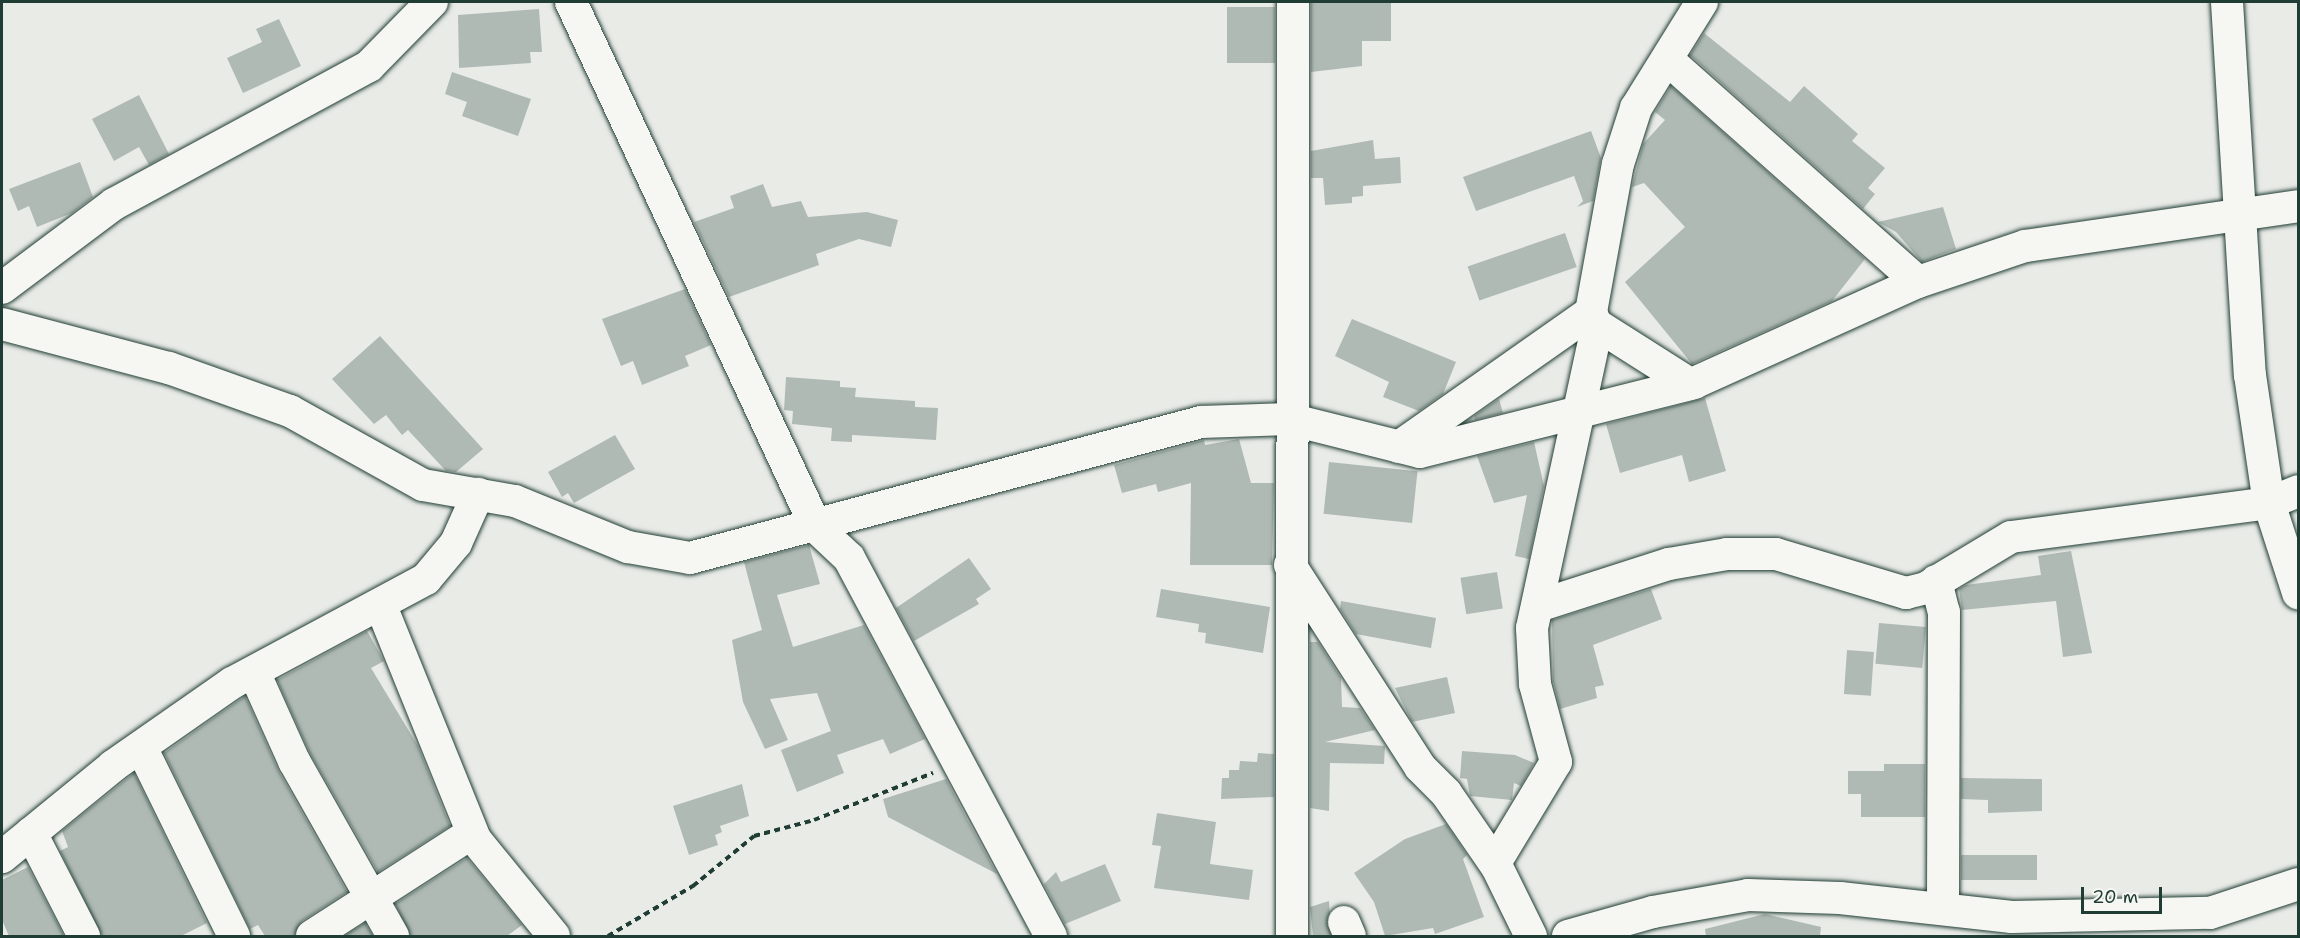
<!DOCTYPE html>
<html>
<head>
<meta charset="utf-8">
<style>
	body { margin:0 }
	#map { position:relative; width:2300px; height:938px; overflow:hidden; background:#e9ebe7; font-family:"Shantell Sans",sans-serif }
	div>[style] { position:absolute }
	.building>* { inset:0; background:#b0bab5; transform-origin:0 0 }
	.path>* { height:4px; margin-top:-2px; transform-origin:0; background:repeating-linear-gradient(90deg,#1f3d34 0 6px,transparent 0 10.5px) }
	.roads { filter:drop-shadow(0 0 2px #1f3d34) drop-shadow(0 0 2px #1f3d34) }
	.minor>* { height:32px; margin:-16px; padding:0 16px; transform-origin:16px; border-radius:16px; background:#f6f6f2 }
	span { translate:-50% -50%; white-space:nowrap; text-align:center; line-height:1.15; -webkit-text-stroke:5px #f6f6f2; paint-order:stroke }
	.frame { position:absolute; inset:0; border:3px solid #1f3d34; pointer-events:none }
	.scale { position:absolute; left:2081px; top:887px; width:81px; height:27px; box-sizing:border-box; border:3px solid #1f3d34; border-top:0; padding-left:8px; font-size:18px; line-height:21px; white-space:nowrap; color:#1f3d34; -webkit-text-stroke:4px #f6f6f2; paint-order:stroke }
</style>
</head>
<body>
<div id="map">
	<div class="building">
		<div style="clip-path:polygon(1311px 2px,1391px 2px,1391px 41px,1362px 41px,1362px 66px,1311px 72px)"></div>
		<div style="left:1275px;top:7px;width:56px;height:48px;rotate:90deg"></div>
		<div style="clip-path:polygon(539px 9px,542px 52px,530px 52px,531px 63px,459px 68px,458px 15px)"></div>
		<div style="clip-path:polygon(279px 19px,301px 66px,243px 93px,227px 58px,262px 42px,256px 29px)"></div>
		<div style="clip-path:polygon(1704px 33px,1790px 102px,1804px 86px,1858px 134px,1852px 141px,1885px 168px,1868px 188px,1875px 194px,1863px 209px,1690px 55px)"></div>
		<div style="clip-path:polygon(452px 72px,531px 99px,518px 136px,462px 116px,467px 102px,445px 94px)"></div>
		<div style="clip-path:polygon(1671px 86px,1865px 259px,1832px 301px,1692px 364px,1625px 282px,1685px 227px,1644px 183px,1632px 187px,1643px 144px,1665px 120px,1655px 112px)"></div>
		<div style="clip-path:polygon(139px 95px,169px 154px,149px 165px,139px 147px,114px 161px,92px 119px)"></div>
		<div style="clip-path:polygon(1591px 131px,1601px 158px,1593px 201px,1577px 207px,1583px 201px,1574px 176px,1476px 211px,1463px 177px)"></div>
		<div style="clip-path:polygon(1373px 140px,1375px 159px,1400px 157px,1401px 183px,1363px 186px,1363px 196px,1352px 197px,1352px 203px,1325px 205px,1323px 178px,1311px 178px,1311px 151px)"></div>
		<div style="clip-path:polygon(80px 162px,93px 197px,72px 213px,37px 227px,29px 206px,18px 211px,9px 189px)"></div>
		<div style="clip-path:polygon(763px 184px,772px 207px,801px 201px,808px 217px,867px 212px,898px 220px,891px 247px,859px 239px,816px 254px,819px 265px,729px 297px,694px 222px,734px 208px,730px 196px)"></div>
		<div style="clip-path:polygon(1943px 207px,1956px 249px,1922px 262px,1896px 232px,1878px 222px)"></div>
		<div style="left:1565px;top:233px;width:36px;height:103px;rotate:71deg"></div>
		<div style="clip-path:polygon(685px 289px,711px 345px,685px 356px,689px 366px,642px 385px,633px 361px,621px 366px,602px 319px)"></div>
		<div style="clip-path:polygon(1352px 319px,1456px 362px,1443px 394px,1419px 411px,1383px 397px,1389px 382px,1335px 356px)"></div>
		<div style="clip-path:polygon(380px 336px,483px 449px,456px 472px,446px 471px,408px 430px,402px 435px,386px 415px,374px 424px,332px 379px)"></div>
		<div style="clip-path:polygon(786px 377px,840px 381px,840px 387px,856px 388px,855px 397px,915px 401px,915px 407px,938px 408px,936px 440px,852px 435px,852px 442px,831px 441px,832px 428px,792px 424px,793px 411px,784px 410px)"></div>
		<div style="clip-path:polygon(1705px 398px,1726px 471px,1689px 482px,1682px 455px,1620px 473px,1606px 424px)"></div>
		<div style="clip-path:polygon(1499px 399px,1503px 413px,1475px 420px,1474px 416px)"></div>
		<div style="clip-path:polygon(615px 435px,635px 469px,574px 503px,568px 493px,562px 497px,548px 472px)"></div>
		<div style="clip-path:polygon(1239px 439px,1251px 483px,1274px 483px,1272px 565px,1190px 565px,1191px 483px,1158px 492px,1156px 484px,1122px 493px,1114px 465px,1204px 440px,1205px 445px)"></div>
		<div style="clip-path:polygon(1534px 442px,1544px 486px,1529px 559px,1515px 556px,1527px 495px,1494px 503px,1477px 456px)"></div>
		<div style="left:1329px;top:462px;width:89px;height:52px;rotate:6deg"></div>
		<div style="clip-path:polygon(809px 545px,820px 584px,777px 595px,793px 647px,864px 625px,925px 739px,890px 754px,883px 739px,837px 755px,844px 773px,797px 792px,781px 750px,831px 731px,817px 693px,770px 699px,788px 740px,765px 749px,743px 702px,732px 640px,762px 630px,744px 562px)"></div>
		<div style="clip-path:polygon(2071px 551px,2092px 653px,2063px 657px,2056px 601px,1962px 610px,1959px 589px,1966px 585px,2041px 575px,2038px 556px)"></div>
		<div style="clip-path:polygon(969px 558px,991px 589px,976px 599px,979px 604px,914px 641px,896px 608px)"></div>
		<div style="left:1497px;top:572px;width:37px;height:37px;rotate:81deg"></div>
		<div style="clip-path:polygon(1161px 589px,1270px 607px,1263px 653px,1205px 643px,1206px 633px,1198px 632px,1199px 624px,1156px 617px)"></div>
		<div style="clip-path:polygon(1651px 589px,1662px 619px,1593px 645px,1604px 685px,1595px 687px,1597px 698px,1560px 709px,1553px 681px,1552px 620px)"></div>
		<div style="clip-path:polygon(1341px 601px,1436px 618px,1431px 648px,1356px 634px,1340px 609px)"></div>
		<div style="left:1879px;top:623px;width:47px;height:41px;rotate:5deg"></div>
		<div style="clip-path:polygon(367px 631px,384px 661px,371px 668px,418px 746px,450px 826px,378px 872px,310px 753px,277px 680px)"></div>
		<div style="clip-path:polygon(1310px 642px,1318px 642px,1341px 678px,1342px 707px,1360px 708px,1375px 730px,1325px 742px,1385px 746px,1384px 764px,1330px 763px,1329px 811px,1310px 808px)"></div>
		<div style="left:1847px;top:650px;width:27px;height:44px;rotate:4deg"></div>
		<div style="clip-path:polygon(1447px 677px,1455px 713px,1412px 722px,1395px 688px)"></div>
		<div style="clip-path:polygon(245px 696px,278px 770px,347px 892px,302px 921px,294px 936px,265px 936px,258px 925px,250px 929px,164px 753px)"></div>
		<div style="clip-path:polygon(1462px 751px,1515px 755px,1534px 763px,1521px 786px,1514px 783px,1512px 800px,1470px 796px,1467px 779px,1460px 778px)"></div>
		<div style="clip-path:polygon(1258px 753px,1274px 754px,1274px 797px,1221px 799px,1222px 778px,1229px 778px,1229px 770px,1239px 770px,1240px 761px,1257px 762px)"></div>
		<div style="clip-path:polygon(1884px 764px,1925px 764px,1925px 817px,1861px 817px,1861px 794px,1848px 794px,1848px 771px,1884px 771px)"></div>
		<div style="clip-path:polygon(134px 773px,207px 923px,181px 936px,102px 936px,60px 851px,68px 847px,62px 831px)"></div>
		<div style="clip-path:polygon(1961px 778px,2042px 779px,2042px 811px,1988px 813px,1988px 800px,1961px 799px)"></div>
		<div style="clip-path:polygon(946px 779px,968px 821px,997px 874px,888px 817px,883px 799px)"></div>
		<div style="clip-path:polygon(742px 784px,749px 816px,720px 826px,722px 832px,715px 835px,718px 845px,689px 855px,673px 806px)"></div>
		<div style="clip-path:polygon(1157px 813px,1216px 822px,1210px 864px,1253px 870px,1249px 900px,1154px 888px,1161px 846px,1152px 845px)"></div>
		<div style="clip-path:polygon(1446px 824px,1467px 855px,1463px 859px,1484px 917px,1435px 934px,1433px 928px,1385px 936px,1374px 902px,1354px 873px,1405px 839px)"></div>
		<div style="left:1961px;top:855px;width:76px;height:25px"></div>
		<div style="clip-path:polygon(467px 858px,522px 925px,507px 936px,411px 936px,395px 904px)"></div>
		<div style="clip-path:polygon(1105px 864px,1121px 901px,1065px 924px,1044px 884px,1056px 872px,1061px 882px)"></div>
		<div style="clip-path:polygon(28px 867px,64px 936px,9px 936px,2px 920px,2px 880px)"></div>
		<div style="clip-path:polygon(1329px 901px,1331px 936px,1313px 936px,1310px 907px)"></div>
		<div style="clip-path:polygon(1765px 914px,1821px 927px,1820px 936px,1706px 936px,1705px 929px)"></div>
		<div style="clip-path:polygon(365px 923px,373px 936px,344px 936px)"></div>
	</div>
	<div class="path">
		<div style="left:608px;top:936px;width:99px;rotate:-30.5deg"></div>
		<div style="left:693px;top:886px;width:79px;rotate:-39.3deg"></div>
		<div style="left:754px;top:836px;width:62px;rotate:-14.9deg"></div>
		<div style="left:814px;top:820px;width:128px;rotate:-21.6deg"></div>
	</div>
	<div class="roads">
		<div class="minor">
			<div style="left:571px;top:2px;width:579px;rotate:64.98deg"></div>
			<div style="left:816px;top:527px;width:45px;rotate:43.2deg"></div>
			<div style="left:849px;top:558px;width:429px;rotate:61.9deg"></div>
			<div style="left:2227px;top:2px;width:374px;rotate:86.5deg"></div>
			<div style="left:2250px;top:375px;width:129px;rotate:81.6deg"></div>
			<div style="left:2269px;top:503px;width:95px;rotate:72.1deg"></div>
			<div style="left:1668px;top:60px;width:334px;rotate:41.6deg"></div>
			<div style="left:2px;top:288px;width:140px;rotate:-36.9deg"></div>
			<div style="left:114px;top:204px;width:290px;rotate:-28.4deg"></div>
			<div style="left:369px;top:66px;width:90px;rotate:-45.5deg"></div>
			<div style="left:2px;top:324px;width:173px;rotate:14.8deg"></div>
			<div style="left:169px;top:368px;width:128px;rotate:19.6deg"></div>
			<div style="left:290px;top:411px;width:152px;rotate:29.1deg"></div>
			<div style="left:423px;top:485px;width:93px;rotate:9.9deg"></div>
			<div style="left:515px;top:501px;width:122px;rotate:22.2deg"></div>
			<div style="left:628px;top:547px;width:63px;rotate:10.1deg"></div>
			<div style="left:690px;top:558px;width:529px;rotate:-14.9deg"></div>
			<div style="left:1201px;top:422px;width:88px;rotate:-2deg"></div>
			<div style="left:1289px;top:419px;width:135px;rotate:14.1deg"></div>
			<div style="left:1420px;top:452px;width:283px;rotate:-14.1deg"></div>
			<div style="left:1694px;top:383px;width:246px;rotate:-24.3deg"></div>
			<div style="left:1918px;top:282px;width:113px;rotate:-18.6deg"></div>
			<div style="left:2025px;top:246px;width:276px;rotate:-8.3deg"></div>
			<div style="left:1597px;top:325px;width:110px;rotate:32.4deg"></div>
			<div style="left:1399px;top:447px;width:235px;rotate:-35.1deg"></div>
			<div style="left:1290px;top:565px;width:240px;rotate:57.2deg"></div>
			<div style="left:1420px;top:767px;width:37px;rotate:45deg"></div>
			<div style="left:1446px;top:793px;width:90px;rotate:55.4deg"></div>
			<div style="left:1497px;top:867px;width:77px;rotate:63.8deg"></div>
			<div style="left:1936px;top:581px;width:32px;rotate:76deg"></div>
			<div style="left:1944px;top:612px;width:297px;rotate:90.2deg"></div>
			<div style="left:381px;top:606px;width:251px;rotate:68deg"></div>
			<div style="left:475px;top:839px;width:125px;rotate:50.8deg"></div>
			<div style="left:1538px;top:606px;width:138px;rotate:-17.8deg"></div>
			<div style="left:1669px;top:564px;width:59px;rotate:-9.8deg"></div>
			<div style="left:1727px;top:554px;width:49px"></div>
			<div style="left:1776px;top:554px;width:136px;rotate:16.7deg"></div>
			<div style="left:1906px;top:593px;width:21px;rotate:-14deg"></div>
			<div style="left:1926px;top:588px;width:99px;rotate:-31deg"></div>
			<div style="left:2011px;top:537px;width:260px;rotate:-7.5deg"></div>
			<div style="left:2269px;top:503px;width:31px;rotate:-22deg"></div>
			<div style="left:254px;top:672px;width:98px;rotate:65.8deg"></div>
			<div style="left:294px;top:761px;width:201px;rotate:60.5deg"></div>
			<div style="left:141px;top:747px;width:211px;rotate:63.8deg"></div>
			<div style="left:31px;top:833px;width:116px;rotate:62.8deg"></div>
			<div style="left:2px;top:857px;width:144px;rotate:-39.3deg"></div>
			<div style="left:113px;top:766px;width:145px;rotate:-34.9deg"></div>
			<div style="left:232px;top:683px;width:220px;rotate:-28.2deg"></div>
			<div style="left:426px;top:579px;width:47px;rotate:-50.2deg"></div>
			<div style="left:456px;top:543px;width:54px;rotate:-65.8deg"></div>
			<div style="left:1495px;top:863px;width:118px;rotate:-58.9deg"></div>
			<div style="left:1556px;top:762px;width:81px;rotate:-105.1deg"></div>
			<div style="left:1535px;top:684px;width:56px;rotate:-93.1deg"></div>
			<div style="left:1532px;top:628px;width:308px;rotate:-77.8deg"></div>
			<div style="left:1597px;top:327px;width:16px;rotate:-112deg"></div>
			<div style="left:1591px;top:312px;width:150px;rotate:-79.7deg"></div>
			<div style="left:1618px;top:164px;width:59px;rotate:-72.2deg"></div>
			<div style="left:1636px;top:108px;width:125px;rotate:-58.1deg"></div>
			<div style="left:1344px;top:922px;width:15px;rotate:67deg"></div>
			<div style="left:312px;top:936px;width:190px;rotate:-32.8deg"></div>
			<div style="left:1292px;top:936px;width:934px;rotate:-89.94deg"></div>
			<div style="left:1568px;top:936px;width:88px;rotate:-15.8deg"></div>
			<div style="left:1653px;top:912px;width:97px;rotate:-10.1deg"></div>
			<div style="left:1748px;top:895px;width:92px;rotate:1.9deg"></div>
			<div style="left:1840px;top:898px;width:173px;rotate:6.3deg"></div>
			<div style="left:2012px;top:917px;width:198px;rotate:-1.2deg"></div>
			<div style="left:2210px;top:913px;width:93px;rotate:-18.2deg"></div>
		</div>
	</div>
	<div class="frame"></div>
	<div class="scale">20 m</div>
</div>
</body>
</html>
